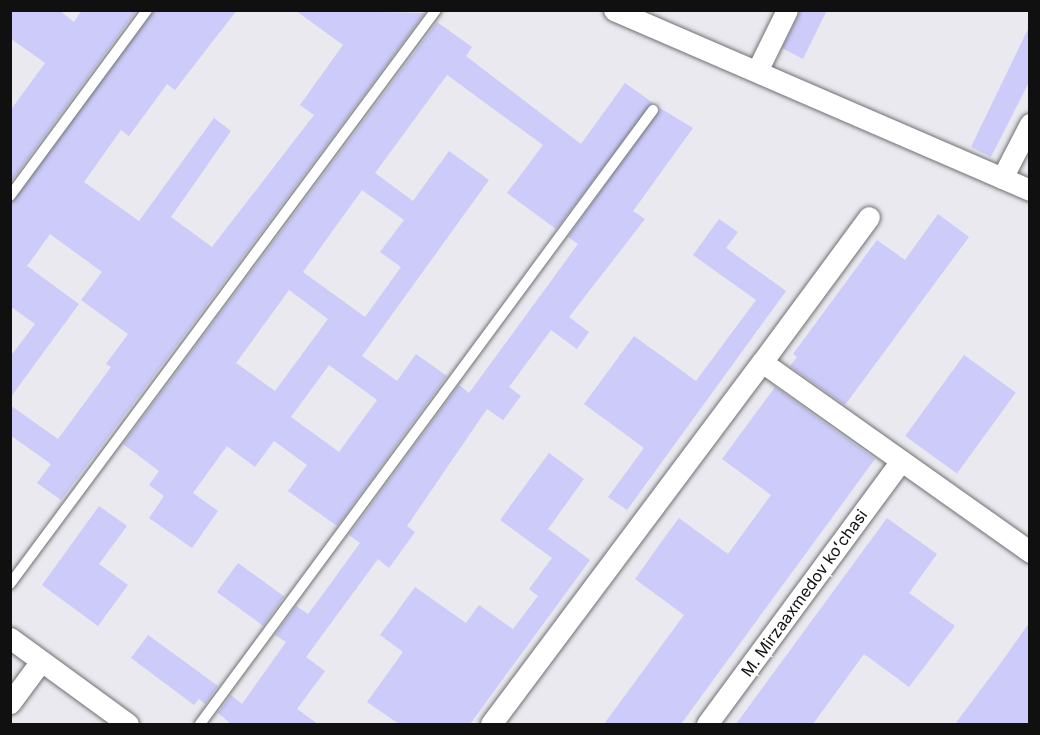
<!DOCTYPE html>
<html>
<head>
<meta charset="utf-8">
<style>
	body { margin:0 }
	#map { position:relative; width:1040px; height:735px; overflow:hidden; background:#e9e9ef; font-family:Inter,sans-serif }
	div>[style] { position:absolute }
	.building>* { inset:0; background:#cccbfa; transform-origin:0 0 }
	.roads { filter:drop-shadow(0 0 2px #6f7074) drop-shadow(0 0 2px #6f7074) }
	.service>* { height:10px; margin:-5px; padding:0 5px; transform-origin:5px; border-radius:5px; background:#fff }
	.minor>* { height:21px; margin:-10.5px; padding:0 10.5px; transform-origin:10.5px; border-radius:10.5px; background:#fff }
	span { translate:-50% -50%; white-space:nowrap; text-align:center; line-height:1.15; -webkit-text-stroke:5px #fff; paint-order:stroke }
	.street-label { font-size:16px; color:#101011 }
	.frame { position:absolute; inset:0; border:12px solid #101011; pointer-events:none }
</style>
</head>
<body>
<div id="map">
	<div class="building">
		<div style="clip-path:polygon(10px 10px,59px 10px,74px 22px,82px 10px,137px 10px,10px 183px,10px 111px,45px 63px,10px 38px)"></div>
		<div style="clip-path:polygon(154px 10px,237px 10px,175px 90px,167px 84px,129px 136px,121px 130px,84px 182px,139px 221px,214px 118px,231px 131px,171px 217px,212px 247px,314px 115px,300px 105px,343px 45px,295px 10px,425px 13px,61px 500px,37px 483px,51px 464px,10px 435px,10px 405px,58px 439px,111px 367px,106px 364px,128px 334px,81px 300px,102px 272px,50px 234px,27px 266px,79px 304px,10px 398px,10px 357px,35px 324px,10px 306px,10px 203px)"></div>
		<div style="clip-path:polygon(801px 10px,827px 10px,803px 59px,782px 48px)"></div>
		<div style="clip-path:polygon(evenodd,437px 22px,472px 47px,466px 56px,581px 144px,625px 83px,653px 103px,556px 229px,507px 193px,543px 145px,447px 75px,375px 173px,413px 201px,449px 151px,489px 180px,362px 356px,397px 381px,416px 354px,447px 376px,337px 526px,288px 491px,307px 465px,274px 441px,255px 467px,227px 446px,193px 493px,218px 511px,192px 548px,149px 518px,164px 496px,149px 485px,159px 471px,123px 444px,437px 22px,362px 190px,404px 220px,380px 252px,401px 267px,365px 317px,303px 272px,362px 190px,437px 22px,289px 290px,328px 319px,275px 391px,236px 363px,289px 290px,437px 22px,329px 365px,377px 400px,339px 452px,291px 417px,329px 365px)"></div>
		<div style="clip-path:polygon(1029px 27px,1029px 82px,991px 157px,971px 147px)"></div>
		<div style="clip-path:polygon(660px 108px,693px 128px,633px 211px,645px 219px,569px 317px,589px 332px,577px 349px,551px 330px,509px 387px,521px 396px,503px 420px,487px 409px,407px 526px,415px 532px,389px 568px,378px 559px,306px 657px,325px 671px,297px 709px,318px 724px,227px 724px,229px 722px,218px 713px,231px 695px,242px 704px,286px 642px,275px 635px,296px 606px,308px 614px,323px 594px,360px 543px,349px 535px,459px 385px,469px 393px,540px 296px,578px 244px,568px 237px)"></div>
		<div style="clip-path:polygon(938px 214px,969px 237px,845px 405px,790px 366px,797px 357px,793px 354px,877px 240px,905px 260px)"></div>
		<div style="clip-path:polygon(719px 219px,738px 232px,726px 248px,786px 291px,627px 510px,608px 497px,644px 448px,584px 404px,634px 336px,696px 381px,756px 300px,693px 255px)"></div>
		<div style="left:964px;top:355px;width:64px;height:100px;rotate:36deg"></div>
		<div style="clip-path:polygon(775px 387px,875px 459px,681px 724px,604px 724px,684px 615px,635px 579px,662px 541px,679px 518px,728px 554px,771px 495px,722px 459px)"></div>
		<div style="clip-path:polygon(549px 453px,584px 479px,548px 529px,590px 560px,470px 724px,399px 724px,367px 702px,403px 652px,380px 635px,415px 587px,466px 623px,479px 605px,513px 629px,538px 596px,529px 589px,552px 558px,500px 520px)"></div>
		<div style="clip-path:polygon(99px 506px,127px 526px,99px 564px,128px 585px,98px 626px,42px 585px)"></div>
		<div style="clip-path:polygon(887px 518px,937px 554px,909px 593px,955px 626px,909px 687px,864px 654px,813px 724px,736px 724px)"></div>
		<div style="left:238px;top:563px;width:57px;height:36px;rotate:36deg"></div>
		<div style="clip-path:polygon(1029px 623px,1029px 724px,955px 724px,1003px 660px)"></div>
		<div style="clip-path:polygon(148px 635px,218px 686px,205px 704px,199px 699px,194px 705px,131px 658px)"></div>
	</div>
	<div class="roads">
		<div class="service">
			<div style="left:10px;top:196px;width:231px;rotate:-53.6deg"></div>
			<div style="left:10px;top:584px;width:715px;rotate:-53.42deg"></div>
			<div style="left:200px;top:724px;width:763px;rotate:-53.58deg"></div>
		</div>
		<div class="minor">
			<div style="left:614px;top:10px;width:453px;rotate:23.4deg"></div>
			<div style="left:757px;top:71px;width:68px;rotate:-63.8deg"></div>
			<div style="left:1002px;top:178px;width:61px;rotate:-62.6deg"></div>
			<div style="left:762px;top:362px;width:180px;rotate:-53.6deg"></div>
			<div style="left:10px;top:638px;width:146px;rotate:36.1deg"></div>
			<div style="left:10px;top:703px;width:52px;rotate:-53.6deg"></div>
			<div style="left:491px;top:724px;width:452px;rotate:-53.2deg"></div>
			<div style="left:762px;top:362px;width:329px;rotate:35.3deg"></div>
			<div style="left:707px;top:724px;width:327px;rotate:-53.6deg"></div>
		</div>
	</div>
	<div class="street-label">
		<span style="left:804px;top:593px;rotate:-54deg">M. Mirzaaxmedov koʻchasi</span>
	</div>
	<div class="frame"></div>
</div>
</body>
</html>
